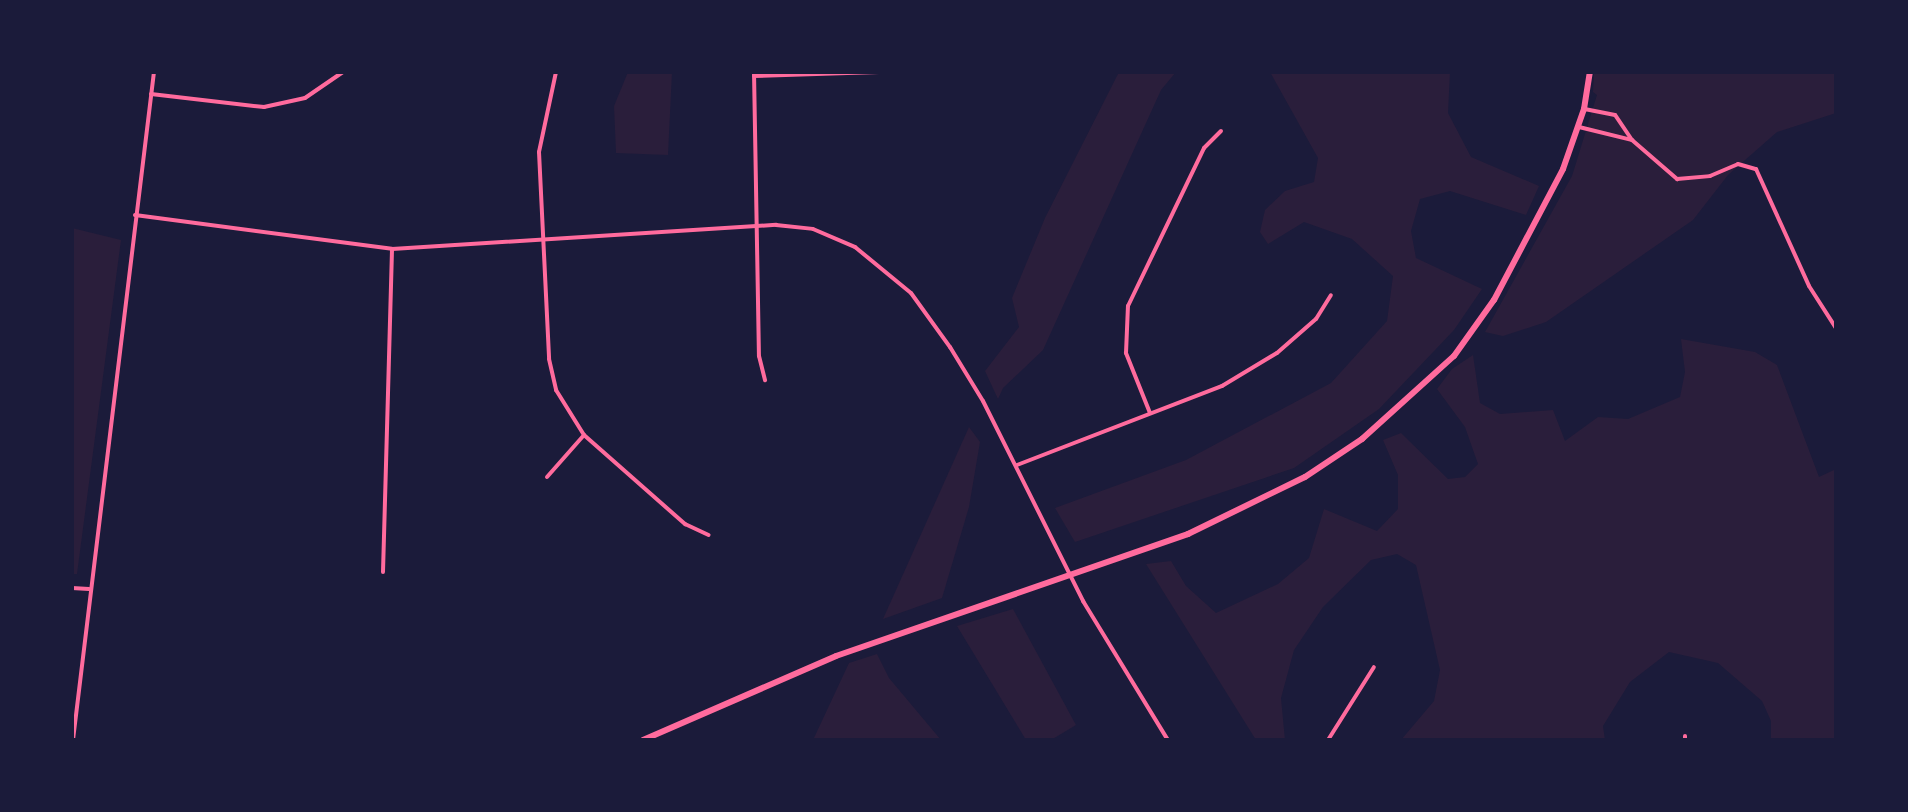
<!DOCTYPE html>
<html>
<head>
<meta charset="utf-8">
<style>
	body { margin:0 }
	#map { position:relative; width:1908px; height:812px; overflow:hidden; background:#1b1b3a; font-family:Commissioner,sans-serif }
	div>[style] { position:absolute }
	.green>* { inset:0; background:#2a1e3b }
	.minor>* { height:4px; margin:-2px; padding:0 2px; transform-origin:2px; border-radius:2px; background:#ff6b9d }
	.primary>* { height:6px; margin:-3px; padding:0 3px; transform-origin:3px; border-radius:3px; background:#ff6b9d }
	span { translate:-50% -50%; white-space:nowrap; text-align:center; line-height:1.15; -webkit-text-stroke:7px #1b1b3a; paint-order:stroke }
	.frame { position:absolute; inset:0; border:74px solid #1b1b3a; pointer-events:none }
</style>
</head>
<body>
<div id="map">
	<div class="green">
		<div style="clip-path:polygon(628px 72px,672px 72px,668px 155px,616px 153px,614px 106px)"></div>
		<div style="clip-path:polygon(1119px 72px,1176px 72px,1161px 90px,1043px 350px,1003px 388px,998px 399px,985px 371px,1019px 327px,1012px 298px,1045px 218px)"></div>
		<div style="clip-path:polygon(1270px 72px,1450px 72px,1448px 113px,1471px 157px,1539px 186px,1526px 215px,1450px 191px,1420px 199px,1411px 231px,1416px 258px,1482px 289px,1454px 330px,1379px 409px,1294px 468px,1075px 542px,1055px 508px,1186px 460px,1331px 383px,1387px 321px,1393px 276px,1352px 239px,1304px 222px,1268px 244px,1260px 232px,1265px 210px,1285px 191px,1314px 182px,1318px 158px)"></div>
		<div style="clip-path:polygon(1594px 72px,1836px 72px,1836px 113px,1777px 132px,1728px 175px,1693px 220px,1546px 322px,1503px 336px,1485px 332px,1572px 176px,1597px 95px,1593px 92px)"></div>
		<div style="clip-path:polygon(72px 228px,121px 240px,77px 574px,72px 574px)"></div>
		<div style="clip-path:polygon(1681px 339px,1755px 352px,1777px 365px,1819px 477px,1836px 469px,1836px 740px,1771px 740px,1771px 721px,1762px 701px,1718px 663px,1669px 652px,1630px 682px,1603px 726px,1605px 740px,1401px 740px,1434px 701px,1440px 670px,1416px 565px,1397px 554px,1371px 560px,1323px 607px,1294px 650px,1281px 698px,1285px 740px,1256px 740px,1146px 564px,1171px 561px,1186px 586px,1216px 613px,1278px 584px,1309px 558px,1324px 509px,1377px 531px,1398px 509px,1398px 475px,1383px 440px,1401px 433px,1448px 479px,1465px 477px,1478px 464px,1465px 427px,1437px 389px,1452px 369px,1473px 355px,1480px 403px,1500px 414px,1553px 410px,1565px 441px,1598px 417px,1628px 419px,1680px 397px,1685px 372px)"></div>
		<div style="clip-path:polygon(969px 427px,980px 442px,969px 507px,942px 598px,883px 619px)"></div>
		<div style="clip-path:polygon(1013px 609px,1076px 725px,1051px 740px,1026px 740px,957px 626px)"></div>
		<div style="clip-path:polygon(877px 654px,889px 678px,941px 740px,813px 740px,849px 663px)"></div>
	</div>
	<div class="minor">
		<div style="left:556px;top:72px;width:82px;rotate:102deg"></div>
		<div style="left:539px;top:152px;width:207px;rotate:87.2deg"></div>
		<div style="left:549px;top:359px;width:32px;rotate:77deg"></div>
		<div style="left:556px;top:390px;width:53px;rotate:58.1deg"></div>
		<div style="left:584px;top:435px;width:135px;rotate:41.4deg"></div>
		<div style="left:685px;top:524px;width:26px;rotate:25deg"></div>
		<div style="left:754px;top:72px;width:284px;rotate:89deg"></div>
		<div style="left:759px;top:356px;width:25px;rotate:76deg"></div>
		<div style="left:754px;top:76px;width:125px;rotate:-1.8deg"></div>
		<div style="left:151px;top:94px;width:114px;rotate:6.6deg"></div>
		<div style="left:264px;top:107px;width:42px;rotate:-12.4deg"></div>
		<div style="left:305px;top:98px;width:46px;rotate:-34.4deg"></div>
		<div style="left:1579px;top:127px;width:55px;rotate:13.8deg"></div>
		<div style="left:1632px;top:140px;width:30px;rotate:-124deg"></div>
		<div style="left:1615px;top:115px;width:31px;rotate:-169deg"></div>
		<div style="left:1632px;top:140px;width:60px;rotate:40.9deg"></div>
		<div style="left:1677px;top:179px;width:33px;rotate:-5deg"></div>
		<div style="left:1710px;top:176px;width:30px;rotate:-23deg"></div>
		<div style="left:1738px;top:164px;width:19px;rotate:16deg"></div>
		<div style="left:1756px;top:169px;width:128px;rotate:65.6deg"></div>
		<div style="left:1809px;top:286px;width:50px;rotate:57.3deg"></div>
		<div style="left:135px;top:215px;width:259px;rotate:7.5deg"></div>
		<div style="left:392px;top:249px;width:385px;rotate:-3.6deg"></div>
		<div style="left:776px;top:225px;width:37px;rotate:6deg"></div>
		<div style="left:813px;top:229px;width:46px;rotate:23.2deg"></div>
		<div style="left:855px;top:247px;width:72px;rotate:39.4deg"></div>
		<div style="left:911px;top:293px;width:67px;rotate:54.2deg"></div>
		<div style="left:950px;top:347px;width:63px;rotate:58.6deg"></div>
		<div style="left:983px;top:401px;width:224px;rotate:63.4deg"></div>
		<div style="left:1083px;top:601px;width:163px;rotate:58.6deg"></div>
		<div style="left:1150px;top:413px;width:65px;rotate:-111.8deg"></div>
		<div style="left:1126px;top:353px;width:47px;rotate:-87.6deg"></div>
		<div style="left:1128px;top:306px;width:175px;rotate:-64.3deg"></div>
		<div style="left:1204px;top:148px;width:24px;rotate:-45deg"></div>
		<div style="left:1017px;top:465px;width:220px;rotate:-21.1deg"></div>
		<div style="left:1222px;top:386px;width:64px;rotate:-31deg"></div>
		<div style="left:1277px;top:353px;width:52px;rotate:-41.1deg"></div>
		<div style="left:1316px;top:319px;width:28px;rotate:-58deg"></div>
		<div style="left:547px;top:477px;width:56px;rotate:-48.6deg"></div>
		<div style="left:383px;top:572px;width:323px;rotate:-88.4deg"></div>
		<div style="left:72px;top:588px;width:17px;rotate:3deg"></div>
		<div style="left:1685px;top:736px;width:4px;rotate:90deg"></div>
		<div style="left:73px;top:740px;width:673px;rotate:-83.09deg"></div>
		<div style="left:1328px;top:740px;width:86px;rotate:-57.8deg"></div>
	</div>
	<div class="primary">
		<div style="left:643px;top:740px;width:210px;rotate:-23.5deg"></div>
		<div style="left:836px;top:656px;width:373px;rotate:-19.1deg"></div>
		<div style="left:1188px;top:534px;width:130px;rotate:-26deg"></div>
		<div style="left:1305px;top:477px;width:69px;rotate:-33.7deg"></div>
		<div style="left:1362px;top:439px;width:124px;rotate:-42.1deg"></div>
		<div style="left:1454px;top:356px;width:69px;rotate:-54.5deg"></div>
		<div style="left:1494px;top:300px;width:148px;rotate:-62.2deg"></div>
		<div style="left:1563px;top:169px;width:64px;rotate:-70.7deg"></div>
		<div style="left:1584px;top:109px;width:37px;rotate:-81deg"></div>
	</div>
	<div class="frame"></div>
</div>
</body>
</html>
